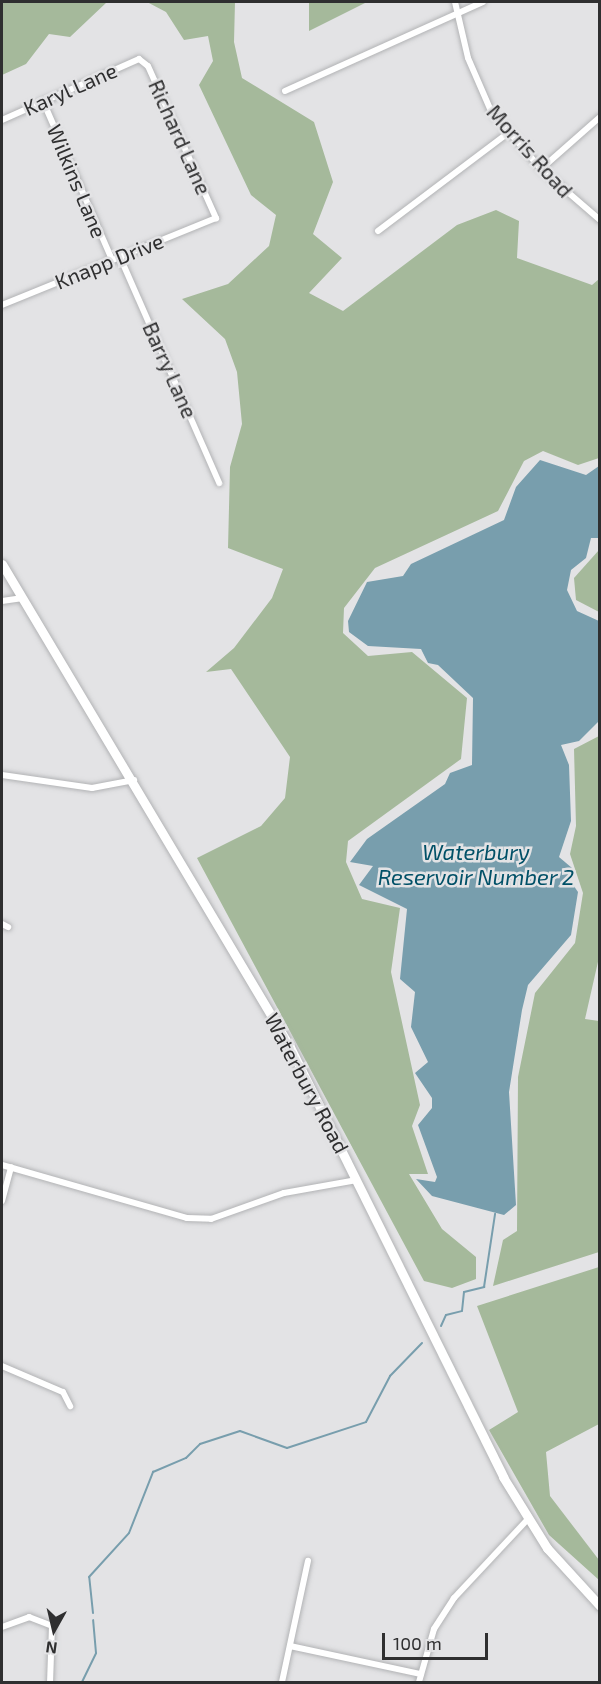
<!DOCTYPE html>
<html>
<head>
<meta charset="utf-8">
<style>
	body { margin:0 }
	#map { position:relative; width:601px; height:1684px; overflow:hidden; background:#e3e3e5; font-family:"Exo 2",sans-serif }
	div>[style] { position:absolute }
	.forest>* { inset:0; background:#a5b99b }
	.water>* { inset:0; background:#789ead }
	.stream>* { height:2px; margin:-1px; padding:0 1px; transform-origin:1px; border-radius:1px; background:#789ead }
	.roads { filter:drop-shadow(0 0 2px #b2b3b5) drop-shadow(0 0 2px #b2b3b5) }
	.street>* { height:6px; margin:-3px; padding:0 3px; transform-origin:3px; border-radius:3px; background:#fff }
	.primary>* { height:9px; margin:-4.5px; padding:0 4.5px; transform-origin:4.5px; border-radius:4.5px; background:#fff }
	span { translate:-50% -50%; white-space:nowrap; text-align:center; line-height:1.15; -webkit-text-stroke:5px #e3e3e5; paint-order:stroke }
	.street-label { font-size:21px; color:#2f2f30 }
	.water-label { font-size:22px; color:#005067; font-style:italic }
	.frame { position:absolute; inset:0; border:3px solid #2f2f30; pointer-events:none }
	.north { position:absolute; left:24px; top:1600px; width:60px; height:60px; -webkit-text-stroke:4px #e3e3e5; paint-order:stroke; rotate:188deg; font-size:16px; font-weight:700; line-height:24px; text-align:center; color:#2f2f30 }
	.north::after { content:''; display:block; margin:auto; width:21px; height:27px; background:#2f2f30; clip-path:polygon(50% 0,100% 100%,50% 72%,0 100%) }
	.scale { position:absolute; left:382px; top:1633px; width:106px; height:27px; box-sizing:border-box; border:3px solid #2f2f30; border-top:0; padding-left:8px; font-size:18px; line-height:21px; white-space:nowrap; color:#2f2f30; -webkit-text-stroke:4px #e3e3e5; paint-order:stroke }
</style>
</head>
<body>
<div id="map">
	<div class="forest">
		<div style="clip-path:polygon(2px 2px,107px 2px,70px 37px,49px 34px,26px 64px,2px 75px)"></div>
		<div style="clip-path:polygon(147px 2px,235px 2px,234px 42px,242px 78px,314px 122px,333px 182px,313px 234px,342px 258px,309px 293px,343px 311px,457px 225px,496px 210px,519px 221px,517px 258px,592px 285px,599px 279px,599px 458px,578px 465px,543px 451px,524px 461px,498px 511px,375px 568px,344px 608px,343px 633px,368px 656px,412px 652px,467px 698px,461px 759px,348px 841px,346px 862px,362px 899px,400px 908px,391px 972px,420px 1105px,412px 1126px,428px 1174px,409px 1174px,442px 1229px,476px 1257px,476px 1279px,452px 1288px,424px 1281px,197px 858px,261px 826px,285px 798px,290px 757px,231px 669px,206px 672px,234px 648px,272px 598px,283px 569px,228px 548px,230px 467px,242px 424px,237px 372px,225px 339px,182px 299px,228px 284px,269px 246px,276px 215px,251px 195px,199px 85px,213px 61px,208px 36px,184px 40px,166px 12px)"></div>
		<div style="clip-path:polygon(309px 2px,367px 2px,309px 31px)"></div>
		<div style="clip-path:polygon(599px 550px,599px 612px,576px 600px,574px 578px)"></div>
		<div style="clip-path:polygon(599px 736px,600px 953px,585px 1019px,599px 1021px,599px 1252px,493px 1286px,503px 1240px,517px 1231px,518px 1077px,535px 993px,575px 943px,583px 893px,570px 854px,576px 826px,574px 749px)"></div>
		<div style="clip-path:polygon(599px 1267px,599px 1424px,546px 1452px,550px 1496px,599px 1560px,599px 1580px,549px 1535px,489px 1430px,518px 1412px,477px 1306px)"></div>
	</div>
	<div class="water">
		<div style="clip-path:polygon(540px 460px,586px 475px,599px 466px,599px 538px,591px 538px,586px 558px,571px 570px,567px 590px,577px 611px,599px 621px,600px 720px,579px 741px,561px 745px,569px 765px,571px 821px,559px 857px,572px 868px,569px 879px,578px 892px,571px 935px,528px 985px,522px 1010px,509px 1092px,516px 1205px,504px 1215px,432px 1196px,416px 1179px,435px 1182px,437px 1177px,418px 1125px,432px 1108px,432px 1098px,415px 1073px,428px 1062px,411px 1027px,415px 992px,400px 979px,407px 909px,359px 885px,373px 866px,350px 862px,367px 839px,445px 784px,450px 773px,472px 765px,473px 698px,438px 665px,428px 663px,421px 649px,368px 646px,349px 632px,348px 621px,367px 582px,403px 576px,411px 564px,504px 520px,516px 487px)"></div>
	</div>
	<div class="stream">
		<div style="left:441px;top:1326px;width:12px;rotate:-66deg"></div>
		<div style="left:446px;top:1315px;width:16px;rotate:-14deg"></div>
		<div style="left:462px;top:1311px;width:19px;rotate:-84deg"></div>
		<div style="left:464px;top:1292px;width:21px;rotate:-14deg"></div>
		<div style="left:484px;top:1287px;width:74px;rotate:-81.4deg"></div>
		<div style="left:93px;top:1613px;width:36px;rotate:-96deg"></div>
		<div style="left:89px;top:1577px;width:59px;rotate:-47.7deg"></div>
		<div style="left:129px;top:1533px;width:66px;rotate:-68.5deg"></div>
		<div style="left:153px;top:1472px;width:36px;rotate:-23deg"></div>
		<div style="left:186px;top:1458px;width:20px;rotate:-45deg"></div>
		<div style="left:200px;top:1444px;width:42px;rotate:-18deg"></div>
		<div style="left:240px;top:1431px;width:50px;rotate:19.9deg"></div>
		<div style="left:287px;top:1448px;width:83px;rotate:-18.2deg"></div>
		<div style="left:366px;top:1422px;width:52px;rotate:-62.4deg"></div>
		<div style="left:390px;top:1376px;width:46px;rotate:-45.9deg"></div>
		<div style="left:82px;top:1682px;width:32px;rotate:-64deg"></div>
		<div style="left:96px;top:1653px;width:33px;rotate:-95deg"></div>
	</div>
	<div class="roads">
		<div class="street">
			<div style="left:455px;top:2px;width:57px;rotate:76.9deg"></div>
			<div style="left:468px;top:58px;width:58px;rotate:66.5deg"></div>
			<div style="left:491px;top:111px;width:77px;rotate:49.2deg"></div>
			<div style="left:541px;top:169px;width:78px;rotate:40.8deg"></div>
			<div style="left:285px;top:91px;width:217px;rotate:-24.2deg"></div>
			<div style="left:43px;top:101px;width:173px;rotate:66.5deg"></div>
			<div style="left:2px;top:120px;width:150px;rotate:-24deg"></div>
			<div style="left:139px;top:59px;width:11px;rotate:38deg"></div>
			<div style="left:148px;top:66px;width:167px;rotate:65.9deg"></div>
			<div style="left:216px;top:218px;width:231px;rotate:157.9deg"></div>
			<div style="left:541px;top:169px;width:79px;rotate:-41.4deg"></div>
			<div style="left:378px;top:231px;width:163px;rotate:-37deg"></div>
			<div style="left:120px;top:257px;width:247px;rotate:66.3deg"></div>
			<div style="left:2px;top:601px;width:21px;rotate:-8deg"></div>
			<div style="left:2px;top:775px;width:91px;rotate:8.2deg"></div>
			<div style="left:92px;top:788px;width:43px;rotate:-10.8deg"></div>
			<div style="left:2px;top:924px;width:7px;rotate:27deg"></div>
			<div style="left:2px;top:1165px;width:192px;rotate:16deg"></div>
			<div style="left:187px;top:1218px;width:24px;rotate:2deg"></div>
			<div style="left:211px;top:1219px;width:77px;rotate:-19.6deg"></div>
			<div style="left:284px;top:1193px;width:74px;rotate:-10.1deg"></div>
			<div style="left:2px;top:1201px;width:35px;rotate:-75deg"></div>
			<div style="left:2px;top:1366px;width:66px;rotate:23.1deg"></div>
			<div style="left:63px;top:1392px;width:16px;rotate:63deg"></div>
			<div style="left:2px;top:1627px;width:29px;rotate:-20deg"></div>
			<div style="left:29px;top:1617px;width:25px;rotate:21deg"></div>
			<div style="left:52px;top:1626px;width:56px;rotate:92deg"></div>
			<div style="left:290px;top:1646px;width:134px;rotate:12.1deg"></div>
			<div style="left:282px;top:1682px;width:124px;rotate:-77.9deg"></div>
			<div style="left:419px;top:1682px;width:55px;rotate:-74.2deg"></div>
			<div style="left:434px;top:1629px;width:37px;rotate:-57deg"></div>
			<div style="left:454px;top:1598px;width:108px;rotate:-46.9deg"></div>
		</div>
		<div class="primary">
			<div style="left:2px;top:564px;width:562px;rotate:59.19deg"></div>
			<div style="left:290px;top:1047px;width:480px;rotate:63.6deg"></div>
			<div style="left:503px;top:1477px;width:84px;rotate:58.2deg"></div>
			<div style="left:547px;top:1548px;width:79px;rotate:47.6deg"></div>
		</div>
	</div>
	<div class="street-label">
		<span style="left:70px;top:89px;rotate:-24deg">Karyl Lane</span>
		<span style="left:180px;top:137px;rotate:66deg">Richard Lane</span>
		<span style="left:530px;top:151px;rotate:48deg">Morris Road</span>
		<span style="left:77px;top:181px;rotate:67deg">Wilkins Lane</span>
		<span style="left:109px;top:261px;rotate:-22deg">Knapp Drive</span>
		<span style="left:170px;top:370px;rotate:66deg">Barry Lane</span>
		<span style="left:307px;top:1083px;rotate:62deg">Waterbury Road</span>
	</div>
	<div class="water-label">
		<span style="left:476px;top:864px">Waterbury<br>Reservoir Number 2</span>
	</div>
	<div class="frame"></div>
	<div class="north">N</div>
	<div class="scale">100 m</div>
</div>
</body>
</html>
